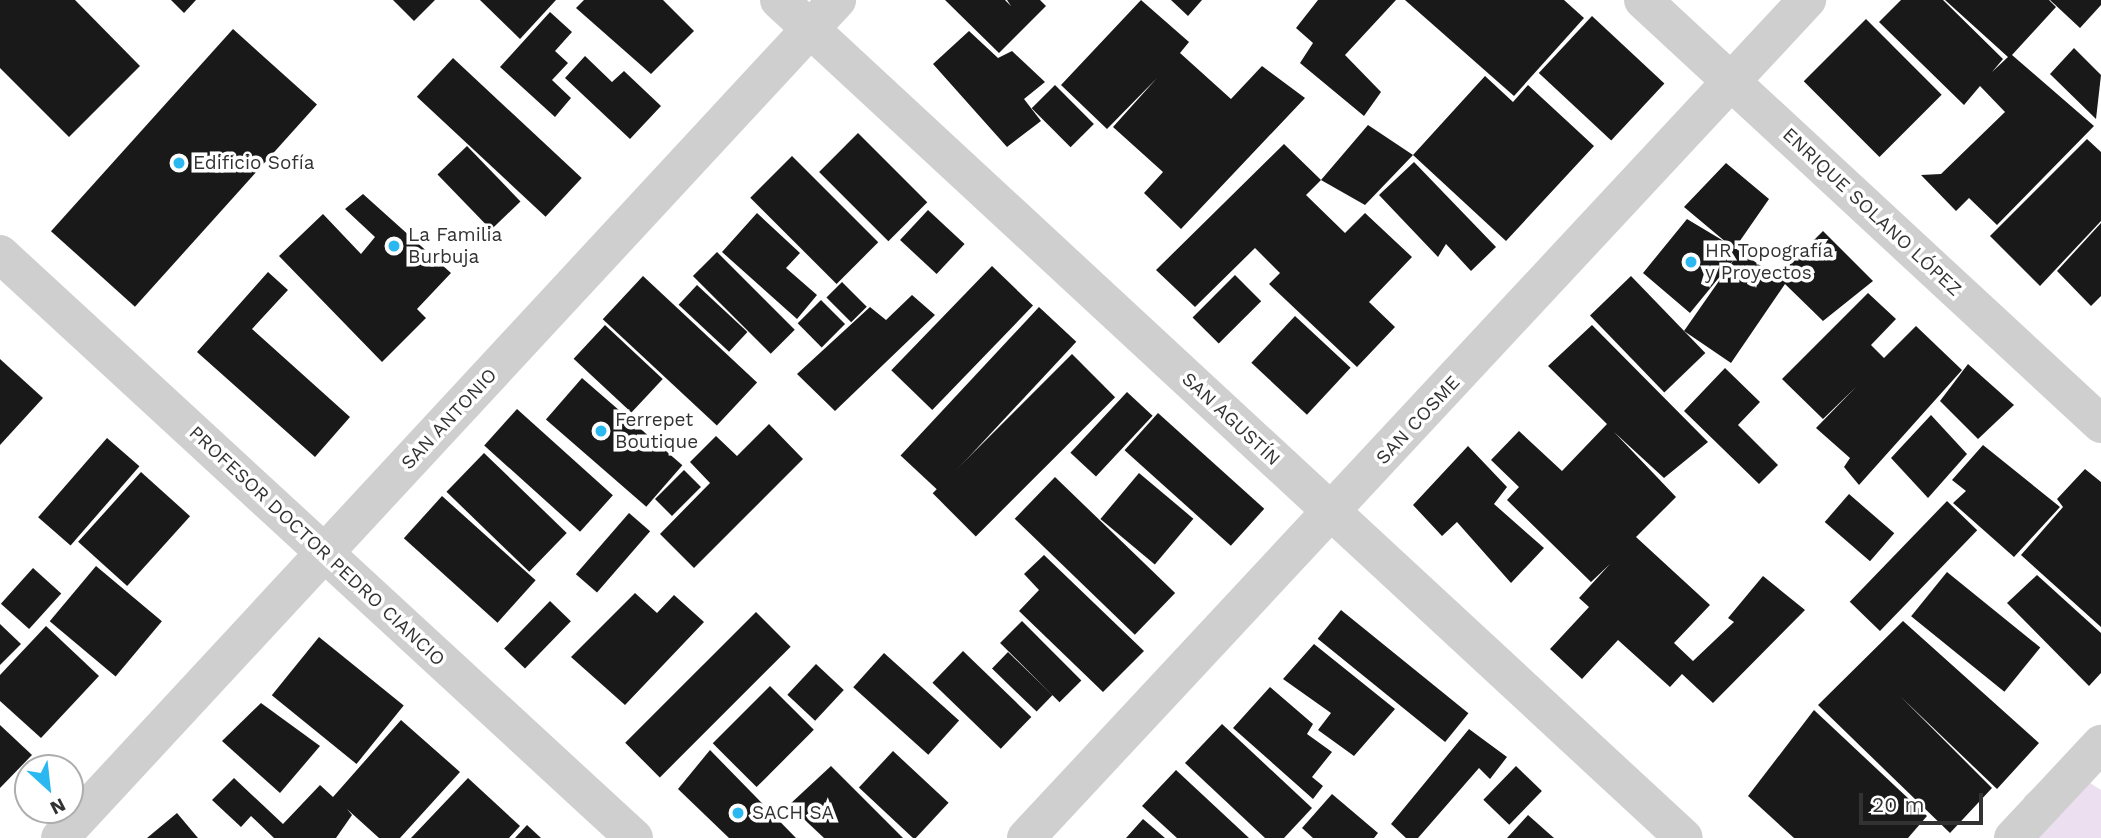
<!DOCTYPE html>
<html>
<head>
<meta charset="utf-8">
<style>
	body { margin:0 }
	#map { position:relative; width:2101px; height:838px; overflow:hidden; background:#fff; font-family:"Work Sans",sans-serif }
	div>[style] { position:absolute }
	.green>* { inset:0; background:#ecdfef }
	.building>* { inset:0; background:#191919; transform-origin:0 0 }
	.minor>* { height:38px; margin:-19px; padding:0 19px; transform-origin:19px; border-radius:19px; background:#cfcfcf }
	.dots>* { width:19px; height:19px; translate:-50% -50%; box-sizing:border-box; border:4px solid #fff; border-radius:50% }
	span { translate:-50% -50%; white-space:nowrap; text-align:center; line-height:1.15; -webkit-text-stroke:7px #fff; paint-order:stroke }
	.poi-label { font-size:19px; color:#323232 }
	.left { translate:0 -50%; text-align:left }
	.street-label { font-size:19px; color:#323232 }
	.north { position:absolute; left:14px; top:754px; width:70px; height:70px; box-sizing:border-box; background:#fff; border:2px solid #adadad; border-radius:50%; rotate:153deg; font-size:19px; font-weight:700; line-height:28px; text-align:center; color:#323232 }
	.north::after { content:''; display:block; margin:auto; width:24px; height:32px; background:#2bb8f1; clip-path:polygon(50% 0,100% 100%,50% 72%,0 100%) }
	.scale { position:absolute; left:1859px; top:793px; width:124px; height:32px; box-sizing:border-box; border:4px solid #323232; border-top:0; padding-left:9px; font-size:21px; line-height:24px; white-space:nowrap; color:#323232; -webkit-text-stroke:5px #fff; paint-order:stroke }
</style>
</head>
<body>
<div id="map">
	<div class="green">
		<div style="clip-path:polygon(2090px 783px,2101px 790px,2101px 838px,2008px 838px,2025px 796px,2039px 785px)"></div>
	</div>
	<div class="building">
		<div style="clip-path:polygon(0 0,75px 0,140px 66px,69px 137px,0 68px)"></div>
		<div style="clip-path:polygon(171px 0,196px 0,184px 13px)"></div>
		<div style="clip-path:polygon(393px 0,435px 0,414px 21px)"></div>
		<div style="clip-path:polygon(480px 0,556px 0,520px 39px)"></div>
		<div style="clip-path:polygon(584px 0,663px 0,694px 31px,651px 74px,576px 8px)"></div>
		<div style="clip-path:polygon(945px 0,1005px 0,1011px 6px,1007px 0,1040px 0,1046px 6px,999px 53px)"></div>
		<div style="clip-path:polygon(1141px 0,1189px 42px,1180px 53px,1231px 99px,1262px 66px,1305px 98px,1181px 229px,1144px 193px,1163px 172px,1113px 127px,1157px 78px,1107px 129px,1061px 85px)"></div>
		<div style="clip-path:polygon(1171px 0,1202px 0,1188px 16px)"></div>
		<div style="clip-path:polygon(1318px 0,1396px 0,1345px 55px,1381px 92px,1364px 116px,1300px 63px,1313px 43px,1296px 28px)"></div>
		<div style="clip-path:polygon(1405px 0,1564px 0,1584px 18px,1514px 96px)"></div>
		<div style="clip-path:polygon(1901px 0,1943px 0,2003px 59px,1992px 72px,2008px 57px,1945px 0,2049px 0,2056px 7px,2012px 55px,2094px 126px,1997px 225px,1969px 198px,1956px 211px,1921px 175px,1941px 174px,2005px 112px,1980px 86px,1964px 105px,1879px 22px)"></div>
		<div style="clip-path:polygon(2050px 0,2101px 0,2101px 5px,2080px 28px)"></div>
		<div style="clip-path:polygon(550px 12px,572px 32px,555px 51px,568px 63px,552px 80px,571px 98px,555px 117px,500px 67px)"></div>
		<div style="left:1592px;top:16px;width:99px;height:78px;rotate:43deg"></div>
		<div style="left:1866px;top:19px;width:107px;height:88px;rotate:45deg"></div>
		<div style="left:233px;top:29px;width:113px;height:272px;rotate:42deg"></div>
		<div style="clip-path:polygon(969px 31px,998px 58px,1012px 51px,1045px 82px,1024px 99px,1041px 121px,1007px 147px,933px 64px)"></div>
		<div style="clip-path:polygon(2074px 48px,2101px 75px,2096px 119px,2050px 74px)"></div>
		<div style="clip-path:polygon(585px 56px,612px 82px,624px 71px,661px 106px,630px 139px,565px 78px)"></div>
		<div style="left:453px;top:58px;width:176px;height:53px;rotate:43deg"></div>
		<div style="clip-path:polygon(1485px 76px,1513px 102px,1528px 85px,1594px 146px,1506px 241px,1413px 155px)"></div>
		<div style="left:1055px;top:85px;width:55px;height:33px;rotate:45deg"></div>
		<div style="clip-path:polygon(1368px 125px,1413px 155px,1365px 205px,1321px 180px,1306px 195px,1345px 233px,1365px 213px,1412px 257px,1369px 302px,1395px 327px,1357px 367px,1269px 284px,1280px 273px,1255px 248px,1195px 307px,1156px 270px,1284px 144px,1321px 180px)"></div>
		<div style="left:858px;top:133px;width:98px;height:55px;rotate:45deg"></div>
		<div style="clip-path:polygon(2087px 139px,2101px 152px,2101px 221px,2040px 286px,1990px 236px)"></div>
		<div style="left:467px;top:146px;width:77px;height:41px;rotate:46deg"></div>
		<div style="left:792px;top:156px;width:122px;height:59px;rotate:45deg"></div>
		<div style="clip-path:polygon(1414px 162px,1496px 247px,1471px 271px,1446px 244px,1438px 257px,1379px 195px)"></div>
		<div style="clip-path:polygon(1726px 163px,1769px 199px,1735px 248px,1777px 277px,1823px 231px,1873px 281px,1823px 321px,1785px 284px,1731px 363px,1684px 331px,1735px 258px,1690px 313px,1643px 273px,1687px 219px,1727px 243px,1684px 207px)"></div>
		<div style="clip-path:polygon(363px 194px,451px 273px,417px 309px,426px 318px,382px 362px,279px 256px,323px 214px,361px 254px,375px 237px,345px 209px)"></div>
		<div style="left:928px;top:210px;width:50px;height:41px;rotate:43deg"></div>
		<div style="clip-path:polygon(757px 213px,800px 253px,786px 268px,817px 295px,797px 319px,722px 252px)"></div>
		<div style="clip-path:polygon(2101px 223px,2101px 296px,2091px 306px,2057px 271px)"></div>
		<div style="left:717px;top:252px;width:110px;height:34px;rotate:45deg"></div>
		<div style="left:992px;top:266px;width:57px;height:145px;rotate:44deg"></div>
		<div style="clip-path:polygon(268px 272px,288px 290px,252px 329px,350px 417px,315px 457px,197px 352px)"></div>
		<div style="left:1235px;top:275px;width:37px;height:60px;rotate:45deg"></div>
		<div style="left:643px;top:276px;width:156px;height:59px;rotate:43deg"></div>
		<div style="left:1631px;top:276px;width:107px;height:57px;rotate:46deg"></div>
		<div style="left:842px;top:282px;width:35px;height:22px;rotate:45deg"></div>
		<div style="left:697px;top:285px;width:69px;height:27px;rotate:43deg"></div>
		<div style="clip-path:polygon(1868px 293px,1896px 319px,1871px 345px,1884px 358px,1916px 326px,1962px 370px,1859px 485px,1844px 467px,1850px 458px,1816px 428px,1856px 387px,1823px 419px,1782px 379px)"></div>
		<div style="clip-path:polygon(912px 295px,935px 315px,835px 411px,797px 374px,870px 307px,886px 320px)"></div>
		<div style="left:821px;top:300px;width:34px;height:33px;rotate:45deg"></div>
		<div style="left:1039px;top:307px;width:51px;height:203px;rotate:43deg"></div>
		<div style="left:1295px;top:316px;width:76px;height:64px;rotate:43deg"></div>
		<div style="left:605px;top:325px;width:79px;height:46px;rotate:43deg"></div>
		<div style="clip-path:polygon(1592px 325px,1708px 442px,1664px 478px,1614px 432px,1676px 497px,1636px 537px,1710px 605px,1674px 643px,1693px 661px,1734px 622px,1728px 618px,1763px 576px,1805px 610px,1713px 703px,1682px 674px,1670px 687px,1618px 640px,1582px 679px,1550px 649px,1589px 607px,1579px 598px,1610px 564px,1591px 582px,1507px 500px,1519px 487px,1491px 460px,1519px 431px,1562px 471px,1607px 424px,1548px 366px)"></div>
		<div style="left:1072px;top:354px;width:61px;height:197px;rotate:45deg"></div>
		<div style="clip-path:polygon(0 359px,43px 398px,0 445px)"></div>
		<div style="clip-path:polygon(1968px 364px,2014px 405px,1978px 439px,1940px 401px)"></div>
		<div style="clip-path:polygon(1725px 368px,1760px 402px,1738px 425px,1778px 465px,1759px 484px,1684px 411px)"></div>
		<div style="left:582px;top:378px;width:133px;height:55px;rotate:41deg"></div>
		<div style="left:1127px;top:392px;width:35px;height:83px;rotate:43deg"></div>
		<div style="left:517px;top:409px;width:129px;height:49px;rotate:42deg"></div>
		<div style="left:1158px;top:413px;width:143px;height:50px;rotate:42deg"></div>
		<div style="clip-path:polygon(1931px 415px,1967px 454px,1928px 498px,1891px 458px)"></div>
		<div style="clip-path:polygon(769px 424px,803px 459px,694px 568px,660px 534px,710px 483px,690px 462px,716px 436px,737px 456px)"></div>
		<div style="left:107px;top:438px;width:43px;height:105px;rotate:41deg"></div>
		<div style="clip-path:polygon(1983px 445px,2060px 507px,2014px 557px,1953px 503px,1966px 491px,1952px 480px)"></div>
		<div style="clip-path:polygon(1468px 446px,1507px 487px,1494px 504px,1544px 548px,1511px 583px,1457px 522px,1442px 536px,1413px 505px)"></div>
		<div style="left:484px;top:453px;width:115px;height:54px;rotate:44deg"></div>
		<div style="clip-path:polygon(2085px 469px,2101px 482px,2101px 627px,2021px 555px,2063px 507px,2057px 499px)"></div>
		<div style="left:684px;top:470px;width:24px;height:41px;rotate:45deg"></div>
		<div style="left:141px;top:472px;width:66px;height:94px;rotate:42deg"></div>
		<div style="left:1139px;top:473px;width:71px;height:60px;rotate:40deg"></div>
		<div style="left:1055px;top:477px;width:167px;height:58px;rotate:44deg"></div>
		<div style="left:1849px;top:494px;width:60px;height:37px;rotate:41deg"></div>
		<div style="left:442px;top:496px;width:126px;height:57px;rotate:42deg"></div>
		<div style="left:1947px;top:501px;width:42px;height:140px;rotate:44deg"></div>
		<div style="left:629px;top:513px;width:28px;height:81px;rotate:41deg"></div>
		<div style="clip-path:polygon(1044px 555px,1144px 651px,1103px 692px,1019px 611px,1039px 590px,1024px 574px)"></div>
		<div style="left:96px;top:566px;width:86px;height:72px;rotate:40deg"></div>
		<div style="left:33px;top:568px;width:38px;height:48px;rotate:42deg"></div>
		<div style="left:1947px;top:572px;width:120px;height:57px;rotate:39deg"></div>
		<div style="clip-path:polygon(2037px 575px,2101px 633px,2101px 673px,2089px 686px,2007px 603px)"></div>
		<div style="clip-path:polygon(635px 593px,657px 613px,674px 595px,704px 622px,625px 705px,571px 657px)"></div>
		<div style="left:550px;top:601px;width:29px;height:66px;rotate:44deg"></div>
		<div style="left:1341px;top:610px;width:164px;height:37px;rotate:39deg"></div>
		<div style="left:756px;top:612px;width:49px;height:185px;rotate:45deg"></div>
		<div style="left:1022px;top:621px;width:84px;height:31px;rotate:45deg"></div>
		<div style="clip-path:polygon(1903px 621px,2039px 743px,1997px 789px,1901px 697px,1992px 788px,1950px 833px,1818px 705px)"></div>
		<div style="clip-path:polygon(0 624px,21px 644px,0 665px)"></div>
		<div style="clip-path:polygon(46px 626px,99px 676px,41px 738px,0 701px,0 675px)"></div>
		<div style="left:319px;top:637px;width:109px;height:75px;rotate:39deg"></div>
		<div style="clip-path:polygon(1314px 644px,1395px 709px,1354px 756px,1318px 730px,1331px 713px,1283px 679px)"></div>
		<div style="left:963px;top:651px;width:95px;height:44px;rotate:44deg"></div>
		<div style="left:1008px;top:652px;width:62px;height:23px;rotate:44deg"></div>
		<div style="left:884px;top:653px;width:101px;height:46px;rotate:42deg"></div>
		<div style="left:816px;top:664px;width:38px;height:42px;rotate:43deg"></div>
		<div style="left:770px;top:686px;width:62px;height:81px;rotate:45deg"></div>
		<div style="clip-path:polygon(1270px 687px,1313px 724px,1307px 734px,1332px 752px,1312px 777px,1323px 786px,1313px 799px,1233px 728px)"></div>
		<div style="clip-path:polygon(261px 703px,320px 746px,280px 793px,222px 741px)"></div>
		<div style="clip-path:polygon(1814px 710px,1927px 816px,1908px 838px,1794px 838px,1748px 796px)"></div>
		<div style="clip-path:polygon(401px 720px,460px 772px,400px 838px,379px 838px,347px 809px,352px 815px,336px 838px,274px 838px,251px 816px,241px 827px,212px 800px,234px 778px,283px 824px,320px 785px,333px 797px)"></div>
		<div style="clip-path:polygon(1222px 724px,1312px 808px,1284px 838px,1265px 838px,1185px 763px)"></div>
		<div style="clip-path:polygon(0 725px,32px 755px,0 788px)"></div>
		<div style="clip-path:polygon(1469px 729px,1507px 757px,1490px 779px,1479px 768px,1418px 838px,1406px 838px,1391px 824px)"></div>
		<div style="clip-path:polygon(710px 750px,796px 838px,729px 838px,678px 789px)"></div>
		<div style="left:893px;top:751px;width:76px;height:50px;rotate:43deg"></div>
		<div style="clip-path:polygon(831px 766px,903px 838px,824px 838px,789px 805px)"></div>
		<div style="left:1516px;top:766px;width:36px;height:47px;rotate:44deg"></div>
		<div style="clip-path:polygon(1176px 770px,1249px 838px,1177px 838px,1142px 806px)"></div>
		<div style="clip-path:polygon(468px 778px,520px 826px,509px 838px,411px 838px)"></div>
		<div style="clip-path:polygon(1332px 794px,1378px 833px,1374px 838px,1313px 838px,1302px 828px)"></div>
		<div style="clip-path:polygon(177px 813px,198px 838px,147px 838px)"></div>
		<div style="clip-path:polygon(1528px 815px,1554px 838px,1507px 838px)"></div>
		<div style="clip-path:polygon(1143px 819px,1165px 838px,1126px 838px)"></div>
		<div style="clip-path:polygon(527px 825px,541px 838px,515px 838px)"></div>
	</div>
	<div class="minor">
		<div style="left:779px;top:0;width:1233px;rotate:42.8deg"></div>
		<div style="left:1643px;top:0;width:624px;rotate:42.79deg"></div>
		<div style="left:0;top:254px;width:862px;rotate:42.65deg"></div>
		<div style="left:60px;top:838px;width:1143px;rotate:-47.16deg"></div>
		<div style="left:1026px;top:838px;width:1146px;rotate:-47.02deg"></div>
		<div style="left:2013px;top:838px;width:129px;rotate:-46.9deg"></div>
	</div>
	<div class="dots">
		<div style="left:179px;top:163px;background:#2bb8f1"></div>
		<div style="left:394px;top:246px;background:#2bb8f1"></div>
		<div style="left:1691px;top:262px;background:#2bb8f1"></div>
		<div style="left:601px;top:431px;background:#2bb8f1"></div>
		<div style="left:738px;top:813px;background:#2bb8f1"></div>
	</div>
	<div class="poi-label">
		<span class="left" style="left:193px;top:163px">Edificio Sofía</span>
		<span class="left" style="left:408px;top:246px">La Familia<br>Burbuja</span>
		<span class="left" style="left:1705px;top:262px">HR Topografía<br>y Proyectos</span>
		<span class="left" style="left:615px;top:431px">Ferrepet<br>Boutique</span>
		<span class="left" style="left:752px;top:813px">SACH SA</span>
	</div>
	<div class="street-label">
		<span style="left:1872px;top:212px;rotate:43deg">ENRIQUE SOLANO LÓPEZ</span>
		<span style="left:449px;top:419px;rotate:-47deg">SAN ANTONIO</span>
		<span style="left:1231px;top:419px;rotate:43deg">SAN AGUSTÍN</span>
		<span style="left:1418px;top:420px;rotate:-47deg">SAN COSME</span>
		<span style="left:317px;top:546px;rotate:43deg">PROFESOR DOCTOR PEDRO CIANCIO</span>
	</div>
	<div class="north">N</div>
	<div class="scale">20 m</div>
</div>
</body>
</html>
